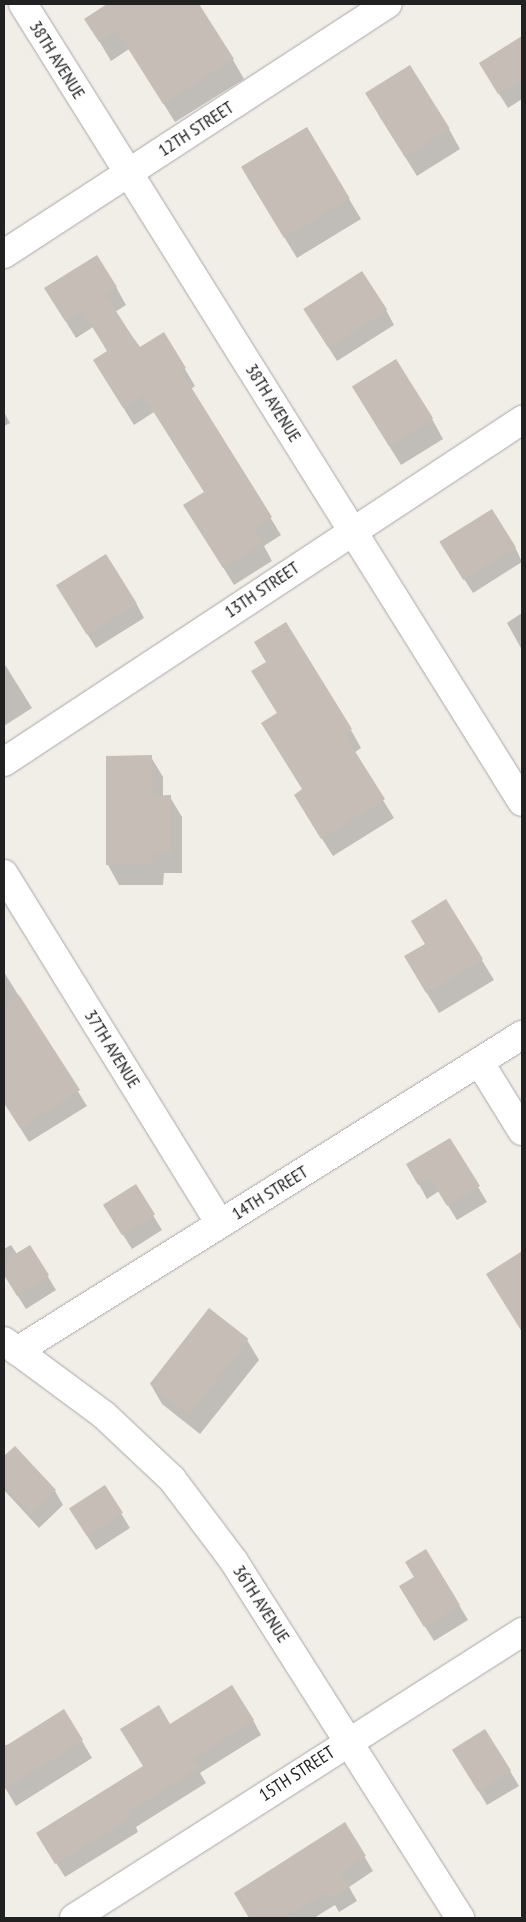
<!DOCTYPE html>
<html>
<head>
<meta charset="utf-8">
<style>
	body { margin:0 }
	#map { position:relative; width:526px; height:1922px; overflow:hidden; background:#f1ede7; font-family:"PT Sans Narrow",sans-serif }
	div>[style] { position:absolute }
	.shadow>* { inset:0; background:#0003 }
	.building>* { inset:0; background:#c6bdb6; transform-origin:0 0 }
	.roads { filter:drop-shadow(0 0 1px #a8a8a8) drop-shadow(0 0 1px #a8a8a8) }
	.minor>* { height:28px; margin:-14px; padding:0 14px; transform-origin:14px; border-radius:14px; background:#fff }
	.tertiary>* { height:28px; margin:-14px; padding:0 14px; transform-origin:14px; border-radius:14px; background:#fff }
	span { translate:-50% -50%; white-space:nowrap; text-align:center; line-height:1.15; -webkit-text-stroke:4px #fff; paint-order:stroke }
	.street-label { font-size:18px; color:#212121 }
	.frame { position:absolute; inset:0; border:5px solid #212121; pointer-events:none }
</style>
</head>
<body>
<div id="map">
	<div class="shadow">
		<div style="clip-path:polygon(109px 4px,178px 4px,194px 30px,233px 60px,244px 79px,175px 122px,129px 49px,111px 61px,86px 19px)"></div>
		<div style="clip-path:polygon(522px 37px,522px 99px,508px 108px,480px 64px)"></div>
		<div style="clip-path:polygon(378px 114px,449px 129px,460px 149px,417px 176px)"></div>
		<div style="clip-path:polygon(307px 129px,361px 219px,297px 258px,254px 188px)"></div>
		<div style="clip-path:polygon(116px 287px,126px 305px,115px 312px,140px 348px,164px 334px,195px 386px,191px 389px,281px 535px,264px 546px,272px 561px,234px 585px,195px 522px,205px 493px,154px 412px,134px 425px,105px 378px,109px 352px,93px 327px,76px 338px,56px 306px)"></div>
		<div style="clip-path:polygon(386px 310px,394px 325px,337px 361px,313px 323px)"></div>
		<div style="clip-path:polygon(365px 407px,432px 419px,443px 439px,401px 465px)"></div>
		<div style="clip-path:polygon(4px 412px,10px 423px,4px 426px)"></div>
		<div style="clip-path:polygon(515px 547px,522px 562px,473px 593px,450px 557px)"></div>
		<div style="clip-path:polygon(66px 600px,136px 603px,144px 618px,96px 648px)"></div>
		<div style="clip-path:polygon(522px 613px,522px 650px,507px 623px)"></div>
		<div style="clip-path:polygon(4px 663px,32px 708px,4px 726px)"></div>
		<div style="clip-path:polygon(351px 730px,361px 748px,354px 753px,394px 818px,333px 856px,306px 814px,304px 790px,274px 742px)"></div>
		<div style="clip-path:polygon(151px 757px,163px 777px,163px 797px,170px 797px,182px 817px,182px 873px,164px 873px,163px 885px,119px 885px,108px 865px)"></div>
		<div style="clip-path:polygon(446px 901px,494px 980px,439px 1013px,417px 977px,426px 945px)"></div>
		<div style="clip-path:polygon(4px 972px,87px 1106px,29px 1142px,4px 1102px)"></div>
		<div style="clip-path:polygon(450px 1140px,487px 1202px,457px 1220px,439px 1191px,427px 1199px,416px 1179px)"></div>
		<div style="clip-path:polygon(135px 1186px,162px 1230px,132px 1249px,113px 1219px)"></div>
		<div style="clip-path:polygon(11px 1245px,17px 1254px,30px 1247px,56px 1290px,26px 1309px,4px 1274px,4px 1249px)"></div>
		<div style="clip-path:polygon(522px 1253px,522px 1329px,488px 1274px)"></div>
		<div style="clip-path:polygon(247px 1340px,259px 1360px,200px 1434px,162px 1404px,150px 1383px)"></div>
		<div style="clip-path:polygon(15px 1448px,55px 1491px,63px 1505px,39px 1528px,4px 1490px,4px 1458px)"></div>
		<div style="clip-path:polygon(105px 1487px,130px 1528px,96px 1550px,79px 1523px)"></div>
		<div style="clip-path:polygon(409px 1601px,459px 1605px,468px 1620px,434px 1641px)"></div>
		<div style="clip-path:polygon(253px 1720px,261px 1735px,200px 1773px,206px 1783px,136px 1827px,138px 1832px,65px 1877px,46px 1847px,144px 1766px,170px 1725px)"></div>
		<div style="clip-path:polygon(82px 1741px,92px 1758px,16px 1806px,4px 1786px,4px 1745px)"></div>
		<div style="clip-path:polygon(462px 1764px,510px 1771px,519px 1786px,487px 1805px)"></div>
		<div style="clip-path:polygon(345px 1824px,373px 1871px,349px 1887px,357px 1901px,339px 1912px,335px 1905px,314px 1918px,250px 1918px,235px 1893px)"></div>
	</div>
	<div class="building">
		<div style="clip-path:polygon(107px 4px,199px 4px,234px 59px,163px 104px,117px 31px,99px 42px,84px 19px)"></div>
		<div style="clip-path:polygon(522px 36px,522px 79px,498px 94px,479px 63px)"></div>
		<div style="left:410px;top:65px;width:75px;height:53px;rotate:58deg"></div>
		<div style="left:307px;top:127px;width:83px;height:77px;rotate:59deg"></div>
		<div style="clip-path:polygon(97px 255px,117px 287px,105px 294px,132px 336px,140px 347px,164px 332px,186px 368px,181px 371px,272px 517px,254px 528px,263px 543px,223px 568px,183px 505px,204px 492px,143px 395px,123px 408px,93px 360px,107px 351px,82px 310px,65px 321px,44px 288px)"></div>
		<div style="left:362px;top:271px;width:46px;height:70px;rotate:57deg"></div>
		<div style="left:396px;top:359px;width:70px;height:52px;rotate:58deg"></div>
		<div style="left:492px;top:509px;width:45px;height:62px;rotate:58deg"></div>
		<div style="left:106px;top:554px;width:58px;height:59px;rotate:58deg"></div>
		<div style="clip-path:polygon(286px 622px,352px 729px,344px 734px,385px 799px,321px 839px,294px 795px,302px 789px,261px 723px,277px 713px,251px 671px,266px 662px,254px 642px)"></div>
		<div style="clip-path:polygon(152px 755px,152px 796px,171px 795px,171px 853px,153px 853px,152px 865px,106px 865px,106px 756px)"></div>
		<div style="clip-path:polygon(446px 899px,483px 959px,426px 993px,404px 956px,425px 944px,411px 921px)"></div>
		<div style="clip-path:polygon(19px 995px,80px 1090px,20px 1128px,4px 1103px,4px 1005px)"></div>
		<div style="clip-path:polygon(450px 1138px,480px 1186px,447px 1206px,430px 1178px,418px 1185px,406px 1164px)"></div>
		<div style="left:136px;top:1184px;width:36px;height:39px;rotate:58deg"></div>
		<div style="clip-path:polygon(30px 1245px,49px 1275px,17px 1296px,4px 1275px,4px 1261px)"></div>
		<div style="clip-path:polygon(522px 1251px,522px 1332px,486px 1274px)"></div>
		<div style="left:209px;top:1308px;width:50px;height:96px;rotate:38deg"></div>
		<div style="clip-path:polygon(15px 1446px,56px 1490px,30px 1514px,4px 1486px,4px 1456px)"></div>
		<div style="left:105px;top:1485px;width:33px;height:43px;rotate:57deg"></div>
		<div style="clip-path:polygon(426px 1549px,460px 1605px,424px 1627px,399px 1586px,414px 1577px,405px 1562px)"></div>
		<div style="clip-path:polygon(232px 1685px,254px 1720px,192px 1759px,198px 1768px,128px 1812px,131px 1817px,55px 1864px,36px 1833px,143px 1766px,120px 1729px,159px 1705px,170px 1724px)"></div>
		<div style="clip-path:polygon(64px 1709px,83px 1740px,4px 1789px,4px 1747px)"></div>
		<div style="left:485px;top:1729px;width:49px;height:39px;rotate:58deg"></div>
		<div style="clip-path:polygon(345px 1822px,366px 1856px,341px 1872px,349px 1886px,330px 1898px,326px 1892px,283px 1918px,249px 1918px,234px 1893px)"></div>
	</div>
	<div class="roads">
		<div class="minor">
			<div style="left:23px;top:4px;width:941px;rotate:57.98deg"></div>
			<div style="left:4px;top:254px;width:458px;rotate:-33.1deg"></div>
			<div style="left:4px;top:762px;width:621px;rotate:-33.43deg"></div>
			<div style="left:4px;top:874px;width:411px;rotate:58.3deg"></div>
			<div style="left:480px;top:1063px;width:80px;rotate:58.3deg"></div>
			<div style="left:4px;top:1341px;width:124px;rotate:36.5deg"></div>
			<div style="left:104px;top:1415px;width:93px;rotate:43.3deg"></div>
			<div style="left:172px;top:1479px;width:101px;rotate:53deg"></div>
			<div style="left:233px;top:1560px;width:424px;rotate:57.6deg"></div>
			<div style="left:17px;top:1351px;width:596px;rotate:-32.04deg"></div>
		</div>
		<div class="tertiary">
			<div style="left:74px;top:1918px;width:532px;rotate:-32.55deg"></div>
		</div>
	</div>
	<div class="street-label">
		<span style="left:57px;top:60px;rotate:58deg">38TH AVENUE</span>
		<span style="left:196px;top:129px;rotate:-33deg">12TH STREET</span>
		<span style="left:273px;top:403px;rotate:58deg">38TH AVENUE</span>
		<span style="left:262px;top:590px;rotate:-34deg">13TH STREET</span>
		<span style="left:112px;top:1049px;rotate:58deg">37TH AVENUE</span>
		<span style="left:270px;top:1193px;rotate:-32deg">14TH STREET</span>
		<span style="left:261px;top:1604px;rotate:57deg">36TH AVENUE</span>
		<span style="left:297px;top:1774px;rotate:-33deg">15TH STREET</span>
	</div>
	<div class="frame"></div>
</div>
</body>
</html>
